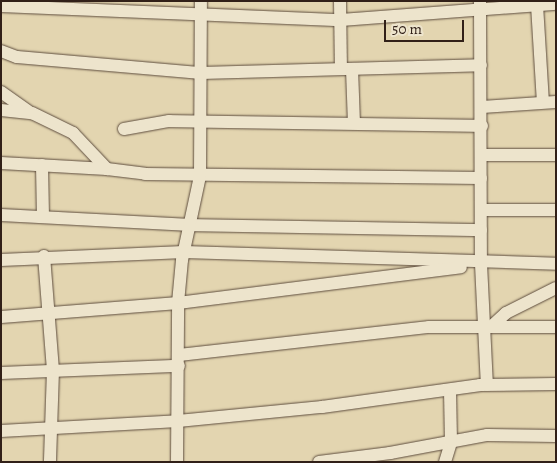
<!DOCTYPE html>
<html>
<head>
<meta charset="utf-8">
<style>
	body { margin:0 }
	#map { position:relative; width:557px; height:463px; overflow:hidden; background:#e3d5b0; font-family:Alegreya,serif }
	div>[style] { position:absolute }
	.roads { filter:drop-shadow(0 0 1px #5e4d3e) drop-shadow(0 0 1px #5e4d3e) }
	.minor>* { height:12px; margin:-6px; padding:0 6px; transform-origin:6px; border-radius:6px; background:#ede4cc }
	span { translate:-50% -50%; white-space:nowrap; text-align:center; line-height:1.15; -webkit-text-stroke:5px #ede4cc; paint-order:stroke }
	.frame { position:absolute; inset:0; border:2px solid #312018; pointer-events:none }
	.scale { position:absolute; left:384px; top:20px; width:80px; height:22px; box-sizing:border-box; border:2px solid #312018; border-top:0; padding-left:6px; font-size:15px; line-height:18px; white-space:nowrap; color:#312018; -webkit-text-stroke:4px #ede4cc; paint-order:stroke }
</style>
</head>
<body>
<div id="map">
	<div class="roads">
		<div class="minor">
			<div style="left:340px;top:1px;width:68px;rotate:89.2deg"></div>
			<div style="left:480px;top:1px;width:263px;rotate:89.8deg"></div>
			<div style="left:481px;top:264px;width:121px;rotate:87.2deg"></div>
			<div style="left:537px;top:5px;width:97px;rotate:86.5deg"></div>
			<div style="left:1px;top:6px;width:340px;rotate:2.4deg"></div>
			<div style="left:341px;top:20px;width:216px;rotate:-4.3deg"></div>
			<div style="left:1px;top:51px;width:17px;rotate:21deg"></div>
			<div style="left:17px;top:57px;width:185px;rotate:5deg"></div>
			<div style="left:201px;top:73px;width:280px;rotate:-1.6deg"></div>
			<div style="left:352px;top:69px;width:54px;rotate:87.9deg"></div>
			<div style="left:1px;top:92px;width:35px;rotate:35deg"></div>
			<div style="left:482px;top:107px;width:74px;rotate:-3.9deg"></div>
			<div style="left:1px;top:110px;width:31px;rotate:6deg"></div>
			<div style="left:32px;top:113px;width:46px;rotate:26deg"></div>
			<div style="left:73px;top:133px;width:50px;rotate:46.6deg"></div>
			<div style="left:107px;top:169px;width:38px;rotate:7deg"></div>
			<div style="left:145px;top:174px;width:336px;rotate:0.7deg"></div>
			<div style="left:124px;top:129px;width:46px;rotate:-10.1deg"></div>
			<div style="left:169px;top:121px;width:313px;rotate:0.9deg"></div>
			<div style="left:481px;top:155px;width:75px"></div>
			<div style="left:1px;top:163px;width:106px;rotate:3.2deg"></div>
			<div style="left:42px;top:165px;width:52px;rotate:88.9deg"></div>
			<div style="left:481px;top:210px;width:75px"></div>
			<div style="left:1px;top:215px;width:190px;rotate:3deg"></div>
			<div style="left:191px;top:225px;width:290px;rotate:1deg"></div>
			<div style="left:44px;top:256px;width:114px;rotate:85.5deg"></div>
			<div style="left:53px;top:370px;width:92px;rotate:91.9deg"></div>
			<div style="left:1px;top:260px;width:183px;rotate:-2.5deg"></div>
			<div style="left:184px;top:252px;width:372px;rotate:1.8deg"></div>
			<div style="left:1px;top:317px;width:178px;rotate:-4.5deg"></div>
			<div style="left:178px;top:303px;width:285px;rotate:-7.2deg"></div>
			<div style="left:492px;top:326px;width:19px;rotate:-43deg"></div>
			<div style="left:506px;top:313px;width:56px;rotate:-26.6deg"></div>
			<div style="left:179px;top:355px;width:252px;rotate:-6.4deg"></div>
			<div style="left:429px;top:327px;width:127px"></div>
			<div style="left:1px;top:373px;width:178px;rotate:-2.3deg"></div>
			<div style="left:1px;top:431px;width:177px;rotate:-3.2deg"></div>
			<div style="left:178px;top:421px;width:145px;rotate:-5.6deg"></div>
			<div style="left:322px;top:407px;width:160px;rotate:-7.9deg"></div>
			<div style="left:480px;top:385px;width:76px;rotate:-0.8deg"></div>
			<div style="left:177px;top:462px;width:159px;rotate:-89.6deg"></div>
			<div style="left:178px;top:303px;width:43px;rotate:-84.7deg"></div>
			<div style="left:182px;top:260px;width:86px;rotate:-77.9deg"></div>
			<div style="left:200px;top:176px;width:175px;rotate:-89.7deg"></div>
			<div style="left:319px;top:462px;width:72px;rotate:-7.2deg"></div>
			<div style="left:390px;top:453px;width:99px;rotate:-10.5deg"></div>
			<div style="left:487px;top:435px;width:69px;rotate:0.8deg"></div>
			<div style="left:445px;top:462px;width:21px;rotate:-73deg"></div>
			<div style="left:451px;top:442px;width:52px;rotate:-91.1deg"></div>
		</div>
	</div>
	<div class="frame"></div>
	<div class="scale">50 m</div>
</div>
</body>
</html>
